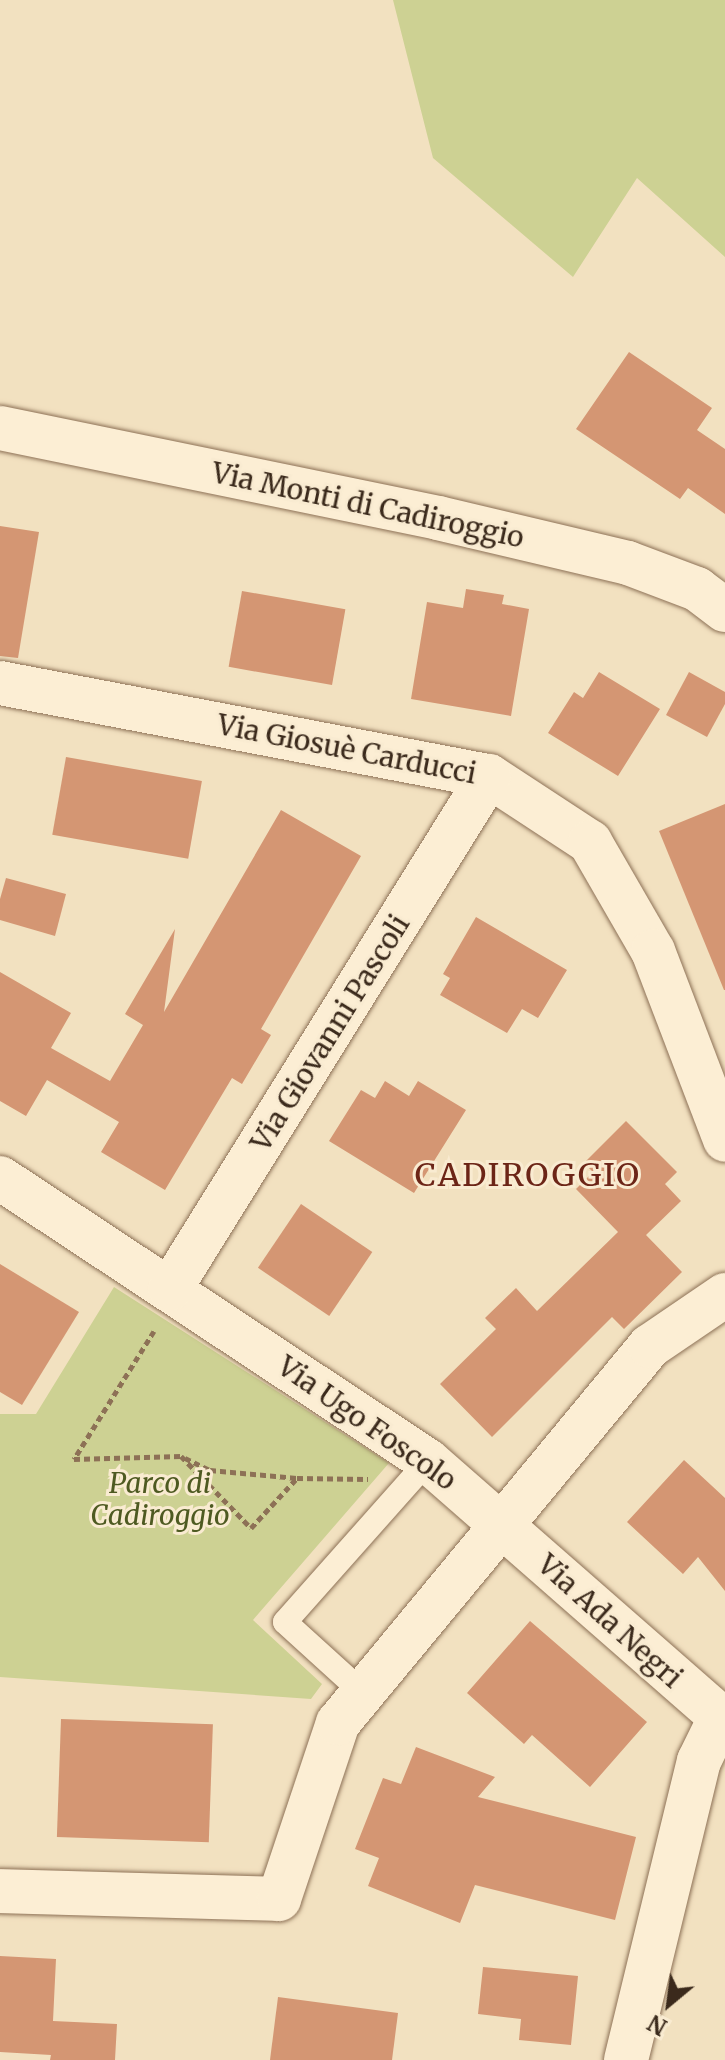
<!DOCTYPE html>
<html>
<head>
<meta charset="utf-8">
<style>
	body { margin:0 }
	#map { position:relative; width:725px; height:2060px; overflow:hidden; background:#f2e1c0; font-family:Merriweather,serif }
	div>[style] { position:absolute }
	.green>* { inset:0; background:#cdd193 }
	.building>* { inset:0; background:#d49673; transform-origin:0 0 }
	.path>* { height:5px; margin-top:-2.5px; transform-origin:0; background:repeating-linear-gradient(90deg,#8d7156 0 6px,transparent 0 10px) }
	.roads { filter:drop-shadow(0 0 2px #8d7156) drop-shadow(0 0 2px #8d7156) }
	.lane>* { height:24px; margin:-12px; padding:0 12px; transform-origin:12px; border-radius:12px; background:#fceed4 }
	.street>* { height:44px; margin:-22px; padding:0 22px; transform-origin:22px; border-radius:22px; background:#fceed4 }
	span { translate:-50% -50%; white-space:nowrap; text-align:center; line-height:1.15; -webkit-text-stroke:6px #f9ebd1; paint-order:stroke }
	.street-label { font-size:28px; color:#3b2a1c }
	.park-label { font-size:28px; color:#4e5a21; font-style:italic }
	.quarter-label { font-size:32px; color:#6c2517; letter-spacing:2px }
	.north { position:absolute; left:629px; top:1964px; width:80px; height:80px; -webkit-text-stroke:6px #f9ebd1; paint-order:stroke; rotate:209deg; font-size:22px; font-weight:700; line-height:32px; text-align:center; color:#3b2a1c }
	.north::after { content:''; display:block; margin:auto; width:28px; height:36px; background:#3b2a1c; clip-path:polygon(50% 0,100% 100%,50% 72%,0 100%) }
</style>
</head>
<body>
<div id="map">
	<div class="green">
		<div style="clip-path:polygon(393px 0,725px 0,725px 257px,637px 178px,573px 277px,433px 158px)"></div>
		<div style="clip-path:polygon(114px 1287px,389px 1463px,253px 1620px,322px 1684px,311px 1699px,0 1677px,0 1414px,36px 1414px)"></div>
	</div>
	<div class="building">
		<div style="clip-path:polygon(629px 352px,712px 408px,697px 430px,725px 449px,725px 514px,688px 488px,680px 499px,576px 429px)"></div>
		<div style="clip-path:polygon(0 526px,39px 532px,18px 658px,0 656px)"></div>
		<div style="clip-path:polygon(466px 589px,504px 595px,502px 604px,529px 609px,511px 716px,411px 699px,427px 602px,463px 608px)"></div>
		<div style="left:242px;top:591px;width:105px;height:77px;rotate:10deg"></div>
		<div style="clip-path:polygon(599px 672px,660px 709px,618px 776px,548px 733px,574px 692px,583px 698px)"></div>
		<div style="clip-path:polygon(689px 672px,725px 692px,725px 704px,707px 737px,666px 715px)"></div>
		<div style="left:66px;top:757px;width:138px;height:79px;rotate:10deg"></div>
		<div style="clip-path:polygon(725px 804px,725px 990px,724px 990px,659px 831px)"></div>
		<div style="clip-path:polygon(281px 810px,361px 856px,261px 1029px,271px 1035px,242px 1084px,232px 1078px,165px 1190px,101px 1152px,119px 1122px,47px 1080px,26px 1116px,0 1101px,0 972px,71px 1013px,51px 1048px,110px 1081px,143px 1025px,125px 1014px,175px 929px,164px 1012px)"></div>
		<div style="clip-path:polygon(6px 878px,66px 894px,55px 936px,0 920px,0 899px)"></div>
		<div style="clip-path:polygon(476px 917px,567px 970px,538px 1018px,522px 1009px,507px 1033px,440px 995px,450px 978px,443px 974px)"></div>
		<div style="clip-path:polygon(385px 1081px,409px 1096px,418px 1081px,466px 1110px,414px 1193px,329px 1141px,361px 1090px,375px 1098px)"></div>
		<div style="clip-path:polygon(626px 1121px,677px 1172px,665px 1184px,681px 1201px,646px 1235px,682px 1272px,624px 1329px,612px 1317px,492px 1437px,440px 1384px,496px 1329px,485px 1318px,516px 1288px,537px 1311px,618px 1232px,576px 1189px,593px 1172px,584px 1163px)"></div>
		<div style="left:301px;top:1204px;width:86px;height:77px;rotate:34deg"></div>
		<div style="clip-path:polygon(0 1264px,79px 1312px,22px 1405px,0 1392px)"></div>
		<div style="clip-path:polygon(684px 1460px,725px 1498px,725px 1591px,698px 1557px,683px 1574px,627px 1522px)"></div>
		<div style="clip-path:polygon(530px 1621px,647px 1722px,590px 1787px,532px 1735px,524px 1744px,467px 1693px)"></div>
		<div style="left:61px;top:1719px;width:152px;height:118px;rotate:2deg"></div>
		<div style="clip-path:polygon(416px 1747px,495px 1777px,478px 1797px,636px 1837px,615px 1920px,475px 1885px,460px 1923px,368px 1886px,379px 1858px,355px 1849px,383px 1778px,401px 1784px)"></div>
		<div style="clip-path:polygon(0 1956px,56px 1959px,53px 2021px,117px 2024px,115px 2060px,50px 2060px,51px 2055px,0 2052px)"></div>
		<div style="clip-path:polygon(483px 1967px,578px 1976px,571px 2045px,519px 2040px,521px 2019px,478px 2014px)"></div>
		<div style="clip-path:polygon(278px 1997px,398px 2013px,392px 2060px,270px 2060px)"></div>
	</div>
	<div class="path">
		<div style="left:154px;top:1331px;width:151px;rotate:122deg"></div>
		<div style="left:74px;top:1459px;width:107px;rotate:-1.6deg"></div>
		<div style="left:181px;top:1456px;width:100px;rotate:45.8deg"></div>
		<div style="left:251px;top:1528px;width:68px;rotate:-47.4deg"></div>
		<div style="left:185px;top:1458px;width:28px;rotate:26deg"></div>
		<div style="left:210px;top:1470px;width:87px;rotate:5.3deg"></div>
		<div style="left:297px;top:1478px;width:71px;rotate:0.8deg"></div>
	</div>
	<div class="roads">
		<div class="lane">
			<div style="left:362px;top:1692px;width:104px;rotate:-137.7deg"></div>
			<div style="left:285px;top:1622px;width:215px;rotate:-48.4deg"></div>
		</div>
		<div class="street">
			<div style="left:0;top:428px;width:447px;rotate:11.6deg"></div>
			<div style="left:438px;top:518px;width:195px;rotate:13.3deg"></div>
			<div style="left:628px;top:563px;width:74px;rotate:20.6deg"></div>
			<div style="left:697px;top:589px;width:35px;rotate:37deg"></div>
			<div style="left:0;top:683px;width:498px;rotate:10.8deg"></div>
			<div style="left:489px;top:776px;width:121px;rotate:33.2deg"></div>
			<div style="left:590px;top:842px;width:126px;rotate:60deg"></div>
			<div style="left:653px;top:951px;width:202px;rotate:69.1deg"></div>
			<div style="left:0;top:1178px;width:513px;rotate:33.47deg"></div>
			<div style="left:428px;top:1461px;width:395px;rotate:41.2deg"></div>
			<div style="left:170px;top:1289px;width:604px;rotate:-58.13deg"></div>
			<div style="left:0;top:1891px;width:279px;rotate:1.6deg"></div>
			<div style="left:279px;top:1899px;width:186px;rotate:-71.5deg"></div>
			<div style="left:338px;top:1723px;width:489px;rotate:-50.4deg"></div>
			<div style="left:650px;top:1346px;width:91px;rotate:-34.2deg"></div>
			<div style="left:626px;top:2060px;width:308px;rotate:-76.3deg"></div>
			<div style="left:699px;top:1761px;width:48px;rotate:-64deg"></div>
		</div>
	</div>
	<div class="street-label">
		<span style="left:368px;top:505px;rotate:12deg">Via Monti di Cadiroggio</span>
		<span style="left:347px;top:749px;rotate:11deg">Via Giosuè Carducci</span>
		<span style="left:330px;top:1033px;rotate:-58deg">Via Giovanni Pascoli</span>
		<span style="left:367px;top:1423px;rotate:35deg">Via Ugo Foscolo</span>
		<span style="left:610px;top:1621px;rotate:42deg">Via Ada Negri</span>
	</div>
	<div class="park-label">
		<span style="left:160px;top:1499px">Parco di<br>Cadiroggio</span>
	</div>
	<div class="quarter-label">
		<span style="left:528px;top:1175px">CADIROGGIO</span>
	</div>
	<div class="north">N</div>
</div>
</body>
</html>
